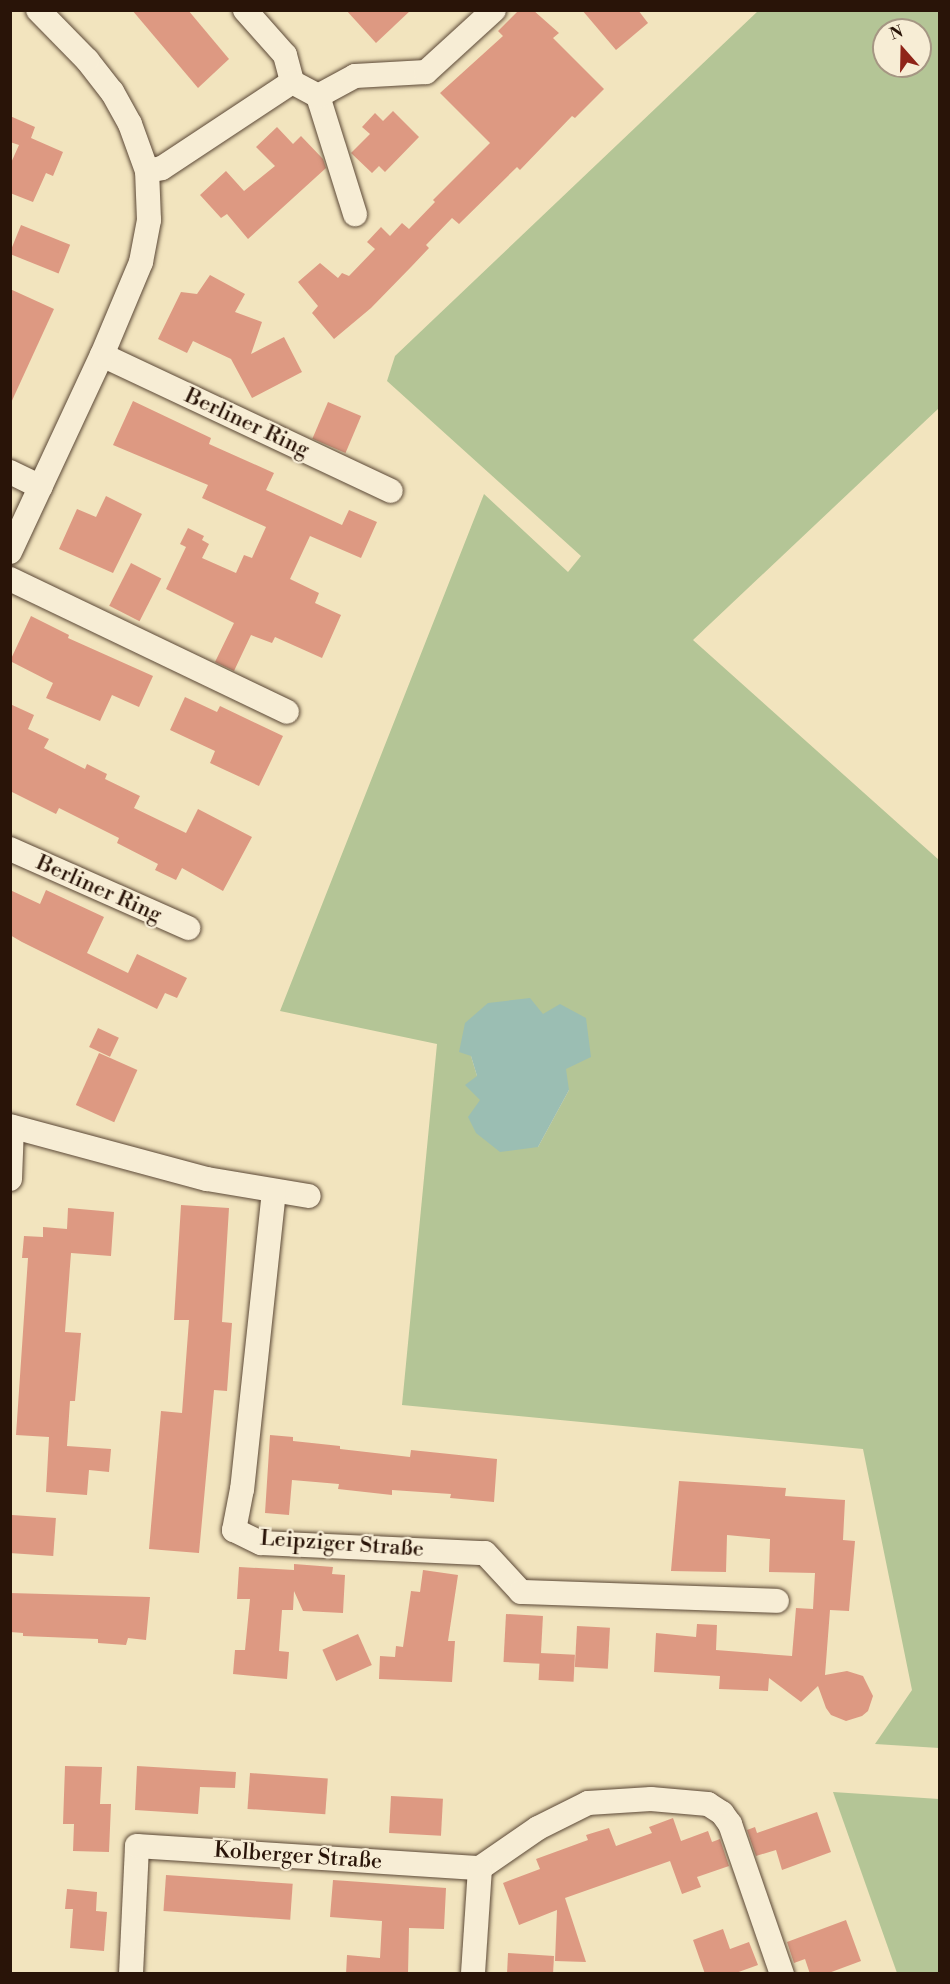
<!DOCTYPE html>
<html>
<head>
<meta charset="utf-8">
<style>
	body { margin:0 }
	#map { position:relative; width:950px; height:1984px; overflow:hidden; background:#f2e4be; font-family:"Libre Bodoni",serif }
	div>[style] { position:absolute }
	.green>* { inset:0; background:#b4c596 }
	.water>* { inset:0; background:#9bbeb3 }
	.building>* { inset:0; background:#dd9982; transform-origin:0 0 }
	.roads { filter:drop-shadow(0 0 2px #5b4836) drop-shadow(0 0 2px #5b4836) }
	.minor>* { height:24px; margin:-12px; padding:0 12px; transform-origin:12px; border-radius:12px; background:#f7edd5 }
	span { translate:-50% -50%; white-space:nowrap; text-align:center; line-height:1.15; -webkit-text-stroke:4.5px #f7edd5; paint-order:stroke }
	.street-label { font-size:22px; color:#291408 }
	.frame { position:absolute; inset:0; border:12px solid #291408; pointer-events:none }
	.north { position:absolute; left:872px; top:18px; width:60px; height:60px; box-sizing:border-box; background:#f7edd5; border:2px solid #a59683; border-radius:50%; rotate:340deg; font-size:16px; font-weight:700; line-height:24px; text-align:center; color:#291408 }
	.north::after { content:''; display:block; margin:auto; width:21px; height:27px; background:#8f2418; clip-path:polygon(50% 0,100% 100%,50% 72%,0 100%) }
</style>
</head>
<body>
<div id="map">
	<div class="green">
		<div style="clip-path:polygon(evenodd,758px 11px,939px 11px,939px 408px,693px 640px,939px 860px,939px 1748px,875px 1744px,912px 1690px,863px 1449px,402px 1405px,437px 1044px,280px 1011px,484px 494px,568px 572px,581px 556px,387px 381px,395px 356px,758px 11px,884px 30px,920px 30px,920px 66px,884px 66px,884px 30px,758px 11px,471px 1056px,569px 1090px,538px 1147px,477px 1076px,471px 1056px)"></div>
		<div style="clip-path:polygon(833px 1792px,939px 1799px,939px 1973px,897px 1973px)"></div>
	</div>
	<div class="water">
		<div style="clip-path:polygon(530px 998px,543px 1014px,560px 1004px,586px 1018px,591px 1057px,566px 1069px,569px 1090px,538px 1147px,500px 1152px,476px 1133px,468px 1117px,480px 1100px,465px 1085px,477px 1076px,471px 1056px,459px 1052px,465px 1023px,488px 1003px)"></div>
	</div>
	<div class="building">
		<div style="clip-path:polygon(132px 10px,188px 10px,229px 59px,198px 88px)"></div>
		<div style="clip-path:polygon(346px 10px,411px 10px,376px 43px)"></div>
		<div style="clip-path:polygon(519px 10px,533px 10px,559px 33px,553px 38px,604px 89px,575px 118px,572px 116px,520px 170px,517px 167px,459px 224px,452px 218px,426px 245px,429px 248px,411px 267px,371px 308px,334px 339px,312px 313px,318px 306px,298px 282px,320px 263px,338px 278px,342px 273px,349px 276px,375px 249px,367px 242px,381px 227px,390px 236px,402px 223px,409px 229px,435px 202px,433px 200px,490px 143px,440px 93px,503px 36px,498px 31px)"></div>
		<div style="clip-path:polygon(582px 10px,638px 10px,648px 23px,616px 50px)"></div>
		<div style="clip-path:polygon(393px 111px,419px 137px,385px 172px,379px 166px,372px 173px,351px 153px,370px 134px,362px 127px,375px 113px,383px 121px)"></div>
		<div style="clip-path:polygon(10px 116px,35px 127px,31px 138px,63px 152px,53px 176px,46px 173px,33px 202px,10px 193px,10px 165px,19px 145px,10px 142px)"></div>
		<div style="clip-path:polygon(277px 127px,293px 144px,301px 136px,323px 159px,326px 168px,248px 239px,227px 214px,221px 218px,200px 195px,226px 171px,244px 191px,275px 166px,256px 147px)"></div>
		<div style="left:21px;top:225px;width:53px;height:31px;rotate:22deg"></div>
		<div style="clip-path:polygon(210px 275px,245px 294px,235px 312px,262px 322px,251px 354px,284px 337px,302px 372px,252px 398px,231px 359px,193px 341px,187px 353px,158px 339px,181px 292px,197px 294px)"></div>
		<div style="clip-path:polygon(10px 289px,54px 309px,10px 405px)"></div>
		<div style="clip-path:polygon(133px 401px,211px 438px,209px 444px,274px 473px,266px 490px,342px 525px,349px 510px,377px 522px,361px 558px,310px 536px,290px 579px,319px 593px,315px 603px,341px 615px,322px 658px,275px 637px,272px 643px,251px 635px,234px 671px,215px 662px,234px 623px,166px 589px,186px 547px,180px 544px,188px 528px,204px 536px,202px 540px,209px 544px,202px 558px,236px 573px,244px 555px,252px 558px,266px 527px,202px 498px,208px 485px,113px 445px)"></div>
		<div style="left:328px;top:402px;width:36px;height:40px;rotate:23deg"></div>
		<div style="clip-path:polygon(106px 496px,142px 514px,113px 573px,59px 549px,77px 509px,96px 517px)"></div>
		<div style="left:131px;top:563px;width:34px;height:48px;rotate:27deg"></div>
		<div style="clip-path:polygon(31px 616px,69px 635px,68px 638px,153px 676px,139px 707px,112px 695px,100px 721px,46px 698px,53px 683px,10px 661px)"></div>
		<div style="clip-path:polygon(185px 697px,217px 712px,220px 706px,283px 736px,259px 786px,210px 763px,215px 751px,170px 730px)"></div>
		<div style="clip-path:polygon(10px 704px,34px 715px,28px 729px,49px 739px,44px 748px,85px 769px,87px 764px,107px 774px,105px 779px,140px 796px,134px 808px,186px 833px,198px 809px,252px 837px,223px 891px,182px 868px,176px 880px,155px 870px,158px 864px,117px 843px,119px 838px,59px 808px,56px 814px,10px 791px)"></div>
		<div style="clip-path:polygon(10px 890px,40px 904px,46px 890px,104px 917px,87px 953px,128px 973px,137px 954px,187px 978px,177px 998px,165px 993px,157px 1009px,22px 942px,10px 935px)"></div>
		<div style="left:98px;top:1028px;width:23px;height:21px;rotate:25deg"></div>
		<div style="left:99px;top:1053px;width:42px;height:57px;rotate:24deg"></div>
		<div style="clip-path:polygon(181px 1205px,229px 1208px,222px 1322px,232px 1323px,227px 1391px,214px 1390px,199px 1553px,149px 1549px,161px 1411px,182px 1413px,189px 1320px,174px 1320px)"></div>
		<div style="clip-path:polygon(68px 1208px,114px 1212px,111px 1256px,71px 1253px,65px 1332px,81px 1333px,75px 1401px,70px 1401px,67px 1446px,111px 1449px,109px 1472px,89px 1470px,87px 1495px,46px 1492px,49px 1437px,16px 1435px,28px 1258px,22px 1258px,24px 1236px,43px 1237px,43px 1227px,67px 1229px)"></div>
		<div style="clip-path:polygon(270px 1435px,293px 1437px,293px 1441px,340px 1446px,340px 1449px,410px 1457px,411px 1450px,497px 1459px,494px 1502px,450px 1498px,451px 1494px,392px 1490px,392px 1495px,338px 1489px,339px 1484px,292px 1480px,289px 1515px,265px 1513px)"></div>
		<div style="clip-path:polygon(679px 1481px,786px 1488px,785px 1496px,845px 1500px,843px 1540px,855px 1541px,849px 1611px,830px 1610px,825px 1675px,847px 1671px,863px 1676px,873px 1696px,868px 1711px,862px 1716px,846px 1721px,831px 1715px,826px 1708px,818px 1686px,801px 1702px,769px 1678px,768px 1691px,719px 1689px,720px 1676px,654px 1672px,656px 1633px,696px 1637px,697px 1624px,717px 1625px,716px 1650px,792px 1656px,796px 1608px,813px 1609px,815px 1573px,769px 1572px,770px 1539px,727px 1535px,726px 1572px,671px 1571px)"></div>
		<div style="left:12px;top:1515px;width:44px;height:38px;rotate:4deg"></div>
		<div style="clip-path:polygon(294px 1564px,333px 1567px,332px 1574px,345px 1575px,343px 1613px,303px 1611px,294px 1591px,293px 1610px,282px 1610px,279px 1651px,289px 1652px,287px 1679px,233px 1674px,235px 1650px,245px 1650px,250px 1599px,237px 1599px,239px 1567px,294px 1570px)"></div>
		<div style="clip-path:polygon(423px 1570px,458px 1575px,448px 1641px,455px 1641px,452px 1682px,379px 1679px,380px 1656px,395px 1657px,396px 1646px,403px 1647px,411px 1591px,420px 1592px)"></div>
		<div style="clip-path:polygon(10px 1593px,150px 1597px,146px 1640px,128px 1638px,126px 1645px,98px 1643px,98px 1639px,23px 1636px,23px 1633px,10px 1632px)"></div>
		<div style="left:506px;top:1614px;width:37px;height:48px;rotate:3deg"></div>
		<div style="left:577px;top:1626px;width:33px;height:41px;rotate:3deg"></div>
		<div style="left:358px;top:1634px;width:34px;height:39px;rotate:66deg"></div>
		<div style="left:540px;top:1653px;width:35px;height:27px;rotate:3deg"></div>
		<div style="clip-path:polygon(65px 1766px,102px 1767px,100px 1804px,111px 1804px,109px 1852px,73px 1851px,74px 1824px,63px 1824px)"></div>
		<div style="clip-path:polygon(137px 1766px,236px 1772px,235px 1788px,200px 1787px,198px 1814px,135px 1810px)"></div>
		<div style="left:250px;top:1773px;width:78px;height:36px;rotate:4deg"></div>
		<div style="left:391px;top:1796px;width:52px;height:37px;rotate:3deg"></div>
		<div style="clip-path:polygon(817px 1812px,831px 1852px,782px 1870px,776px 1850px,756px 1856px,747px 1830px,755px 1827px,757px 1833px)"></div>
		<div style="clip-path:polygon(673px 1818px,681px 1841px,708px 1831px,712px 1842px,720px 1839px,729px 1866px,697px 1877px,701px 1887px,682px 1894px,670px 1861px,565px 1898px,586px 1962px,555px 1961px,557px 1910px,519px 1925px,503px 1883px,540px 1869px,536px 1859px,588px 1840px,586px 1835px,609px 1828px,616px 1846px,652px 1833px,649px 1827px)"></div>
		<div style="left:166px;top:1875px;width:127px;height:36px;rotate:4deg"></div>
		<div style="clip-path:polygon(333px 1880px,446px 1888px,444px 1929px,409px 1928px,408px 1974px,346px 1974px,347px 1955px,380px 1958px,382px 1921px,330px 1917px)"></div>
		<div style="clip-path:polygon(67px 1889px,97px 1892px,96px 1911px,107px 1912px,104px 1951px,70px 1948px,73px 1909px,65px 1909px)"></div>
		<div style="clip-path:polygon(846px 1920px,861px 1961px,826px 1974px,810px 1974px,805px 1959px,794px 1963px,787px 1942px)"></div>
		<div style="clip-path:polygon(723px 1929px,730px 1949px,749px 1942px,758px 1965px,733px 1974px,705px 1974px,693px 1940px)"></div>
		<div style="clip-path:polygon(508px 1953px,554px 1956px,553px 1974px,507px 1974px)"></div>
	</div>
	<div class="roads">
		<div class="minor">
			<div style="left:245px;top:10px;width:60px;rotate:48.4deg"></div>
			<div style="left:285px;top:55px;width:28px;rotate:75deg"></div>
			<div style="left:318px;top:96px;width:124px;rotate:72.6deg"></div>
			<div style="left:147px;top:171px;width:15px;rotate:-11deg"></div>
			<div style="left:162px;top:168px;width:156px;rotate:-33.5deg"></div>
			<div style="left:292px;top:82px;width:30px;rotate:28deg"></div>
			<div style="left:318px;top:96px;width:42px;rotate:-28.4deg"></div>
			<div style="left:355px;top:76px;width:71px;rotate:-3.2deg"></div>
			<div style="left:426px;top:72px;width:92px;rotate:-42.4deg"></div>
			<div style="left:102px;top:355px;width:319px;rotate:25.2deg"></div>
			<div style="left:10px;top:472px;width:34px;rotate:26deg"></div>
			<div style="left:10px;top:552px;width:217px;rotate:-65deg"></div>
			<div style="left:102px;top:355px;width:101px;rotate:-67.2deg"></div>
			<div style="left:141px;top:262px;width:43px;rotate:-79.2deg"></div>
			<div style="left:149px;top:220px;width:49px;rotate:-92.3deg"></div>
			<div style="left:147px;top:171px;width:50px;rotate:-109.9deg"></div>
			<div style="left:130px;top:124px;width:37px;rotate:-119deg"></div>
			<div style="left:112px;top:92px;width:41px;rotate:-128deg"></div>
			<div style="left:87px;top:60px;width:70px;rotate:-134.4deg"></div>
			<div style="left:10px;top:579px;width:307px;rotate:25.6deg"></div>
			<div style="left:10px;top:849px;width:195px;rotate:23.9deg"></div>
			<div style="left:10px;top:1126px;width:204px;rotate:15.1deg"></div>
			<div style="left:207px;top:1179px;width:103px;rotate:9.5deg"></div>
			<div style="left:10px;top:1179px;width:52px;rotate:-87.8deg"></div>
			<div style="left:274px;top:1191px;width:300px;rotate:96.1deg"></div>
			<div style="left:242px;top:1489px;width:42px;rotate:101deg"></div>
			<div style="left:234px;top:1530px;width:30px;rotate:26deg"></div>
			<div style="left:261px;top:1543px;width:224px;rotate:2.6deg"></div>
			<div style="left:485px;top:1553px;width:53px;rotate:47.3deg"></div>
			<div style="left:521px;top:1592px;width:256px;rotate:2deg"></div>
			<div style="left:480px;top:1868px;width:70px;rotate:-34.6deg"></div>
			<div style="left:538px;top:1828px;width:56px;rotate:-26.6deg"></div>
			<div style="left:588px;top:1803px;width:63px;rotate:-3.6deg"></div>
			<div style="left:651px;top:1799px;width:57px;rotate:5deg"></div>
			<div style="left:708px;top:1804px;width:17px;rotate:33deg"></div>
			<div style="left:722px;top:1813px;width:14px;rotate:54deg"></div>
			<div style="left:730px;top:1824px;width:159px;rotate:70.9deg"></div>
			<div style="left:131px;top:1974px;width:128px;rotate:-87.3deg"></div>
			<div style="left:137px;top:1846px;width:344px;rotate:3.7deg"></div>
			<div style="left:480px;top:1868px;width:106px;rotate:93.8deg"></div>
		</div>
	</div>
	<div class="street-label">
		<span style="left:247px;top:423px;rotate:25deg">Berliner Ring</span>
		<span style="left:99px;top:889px;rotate:24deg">Berliner Ring</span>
		<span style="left:342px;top:1544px;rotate:4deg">Leipziger Straße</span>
		<span style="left:298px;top:1856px;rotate:4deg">Kolberger Straße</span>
	</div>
	<div class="frame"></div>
	<div class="north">N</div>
</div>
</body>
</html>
